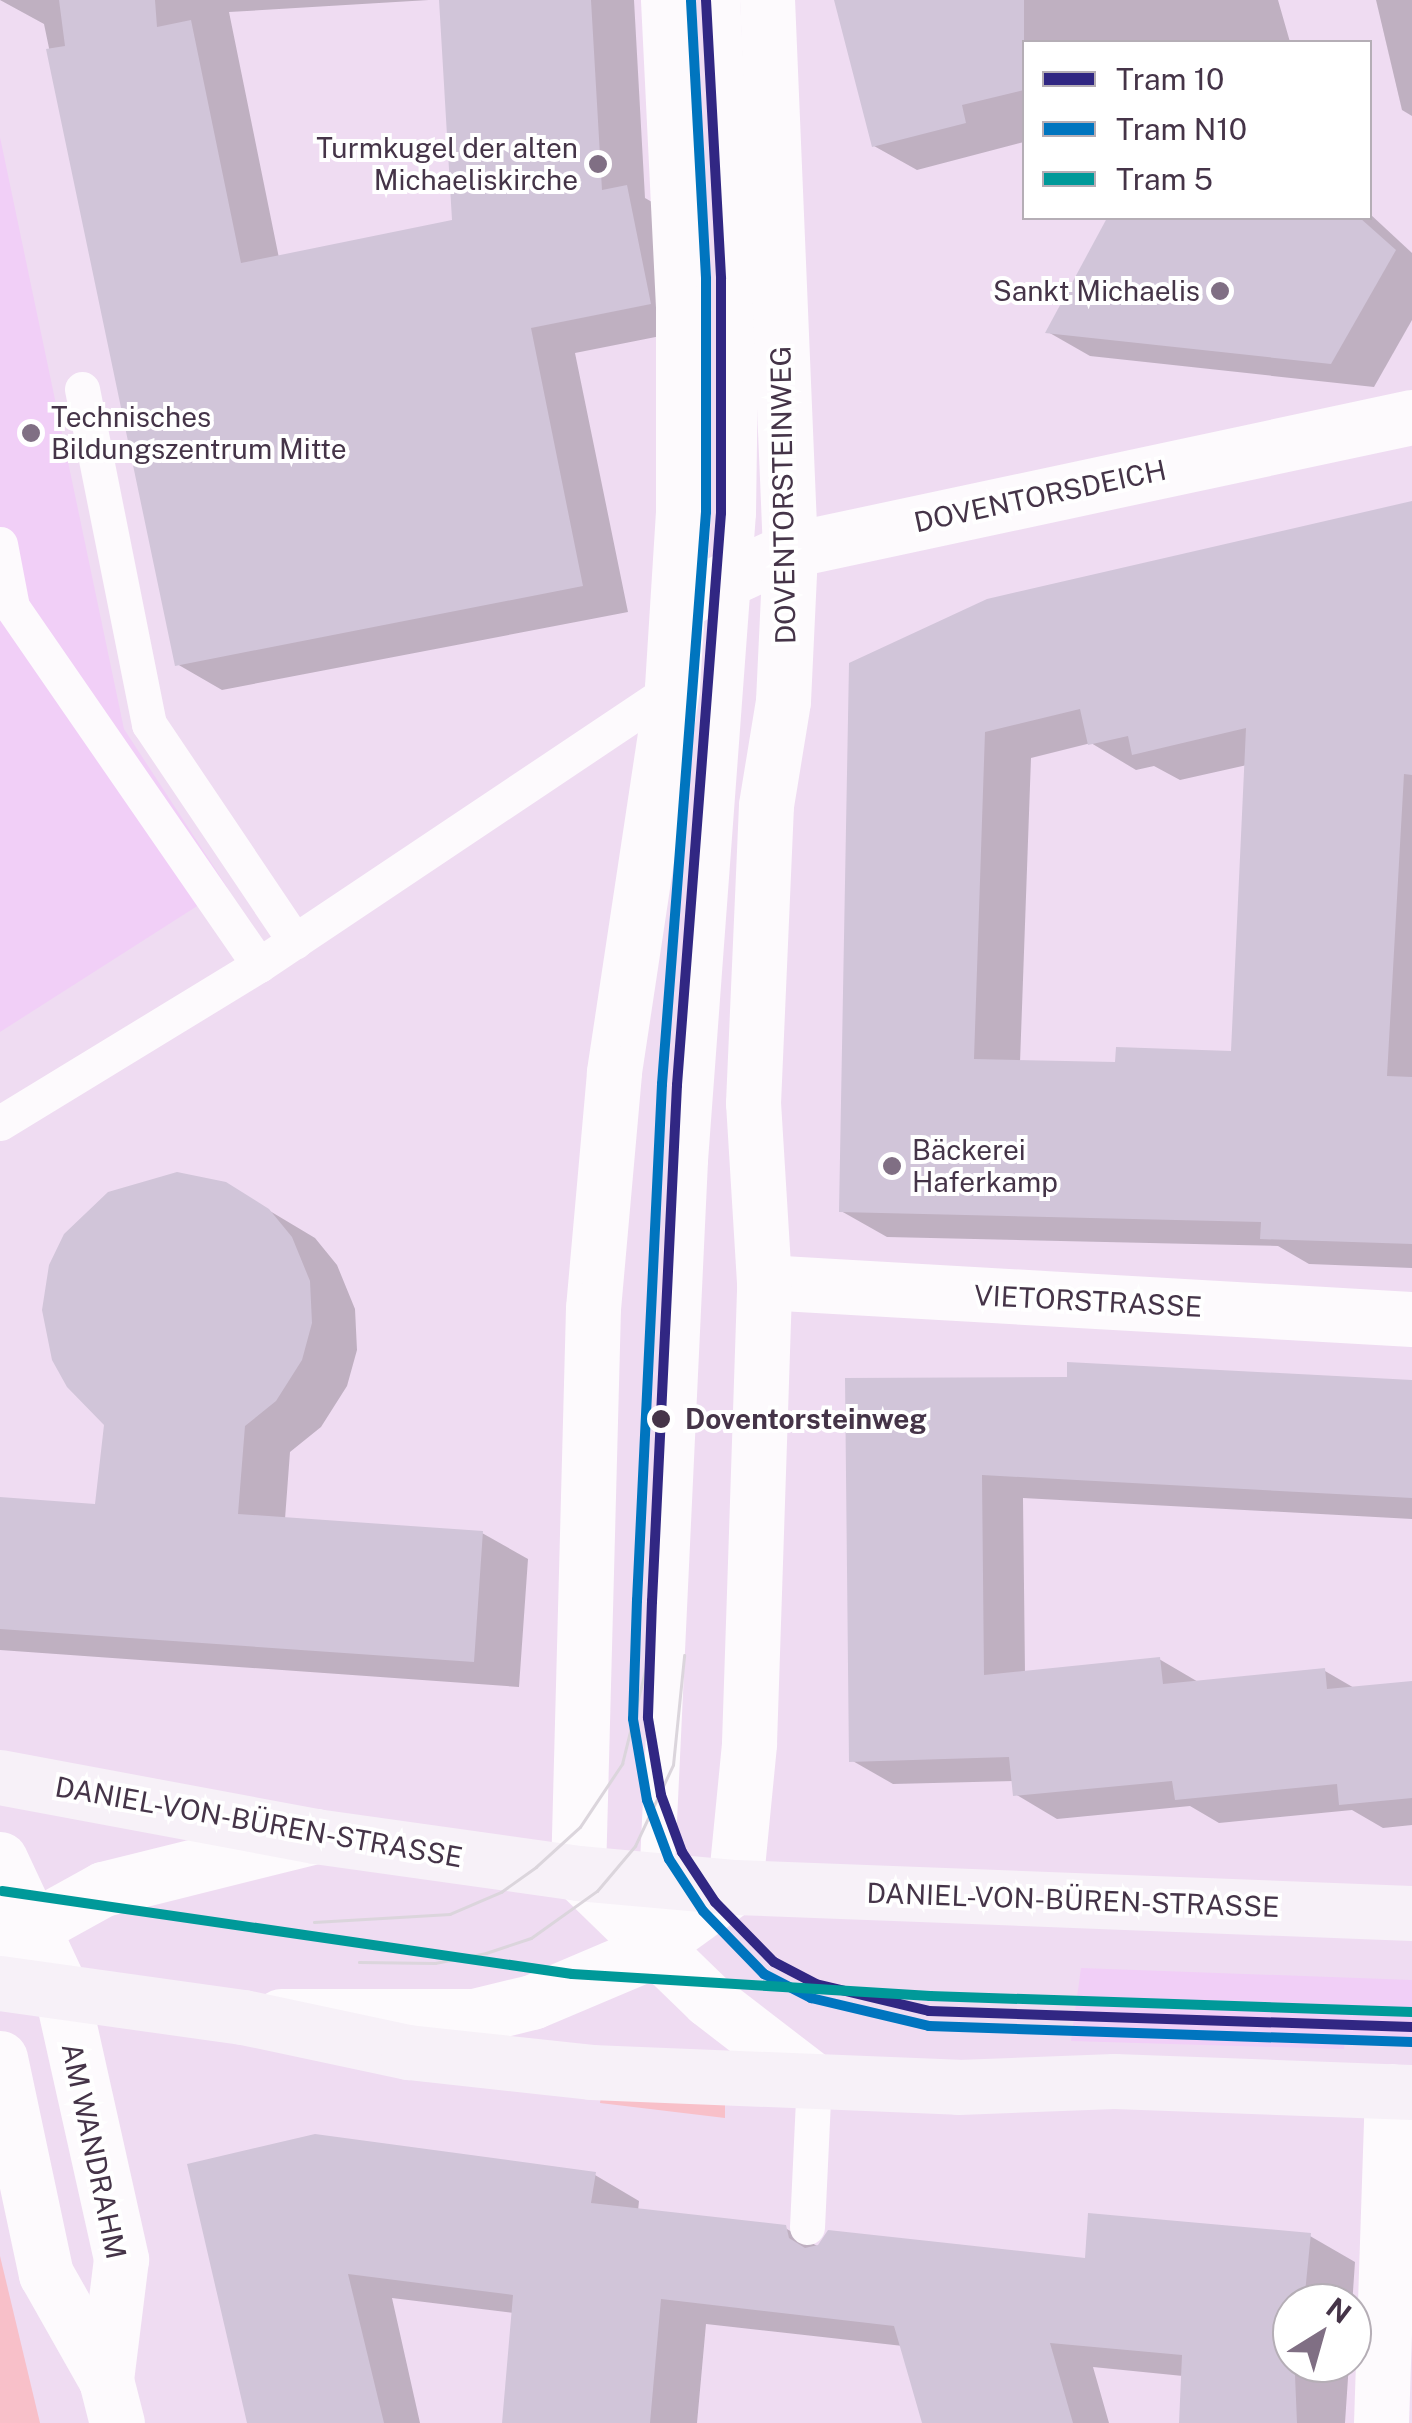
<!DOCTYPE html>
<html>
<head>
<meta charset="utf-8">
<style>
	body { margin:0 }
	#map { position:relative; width:1412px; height:2423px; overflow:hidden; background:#efdcf2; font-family:"Public Sans",sans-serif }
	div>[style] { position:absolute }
	.built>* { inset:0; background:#f1cff7 }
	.green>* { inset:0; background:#f8c0c9 }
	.shadow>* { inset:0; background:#0003 }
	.building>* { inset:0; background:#d1c5d9 }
	.service>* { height:35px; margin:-17.5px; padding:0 17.5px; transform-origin:17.5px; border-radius:17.5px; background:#fdfafd }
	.minor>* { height:55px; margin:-27.5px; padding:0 27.5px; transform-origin:27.5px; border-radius:27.5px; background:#fdfafd }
	.tertiary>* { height:55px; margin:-27.5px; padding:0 27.5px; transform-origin:27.5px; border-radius:27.5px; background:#fdfafd }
	.secondary>* { height:55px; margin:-27.5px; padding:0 27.5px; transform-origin:27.5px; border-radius:27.5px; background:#f7f1f8 }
	.tram>* { height:2.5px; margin:-1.25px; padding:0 1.25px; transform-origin:1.25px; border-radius:1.25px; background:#dbd5dc }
	.tram-1>* { height:10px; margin:-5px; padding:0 5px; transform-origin:5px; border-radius:5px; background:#312783 }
	.tram-2>* { height:10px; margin:-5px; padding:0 5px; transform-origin:5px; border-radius:5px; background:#0075bf }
	.tram-3>* { height:10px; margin:-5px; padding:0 5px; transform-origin:5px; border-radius:5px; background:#099 }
	.dots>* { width:28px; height:28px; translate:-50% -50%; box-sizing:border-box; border:5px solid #fff; border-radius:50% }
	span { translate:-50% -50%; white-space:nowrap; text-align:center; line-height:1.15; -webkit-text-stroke:8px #fff; paint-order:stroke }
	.poi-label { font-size:28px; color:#453448 }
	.right { translate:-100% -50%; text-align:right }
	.left { translate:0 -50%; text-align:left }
	.street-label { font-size:28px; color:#453448 }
	.stop-label { font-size:28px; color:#453448; font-weight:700 }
	.legend { position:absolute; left:1022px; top:40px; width:350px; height:180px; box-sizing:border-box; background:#fff; border:2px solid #b5aeb6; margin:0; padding:12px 18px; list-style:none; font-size:30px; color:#453448 }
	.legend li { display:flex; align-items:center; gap:20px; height:50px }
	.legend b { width:50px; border:2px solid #b5aeb6 }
	.north { position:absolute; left:1272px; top:2283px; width:100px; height:100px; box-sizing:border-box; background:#fff; border:2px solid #b5aeb6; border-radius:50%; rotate:37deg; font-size:28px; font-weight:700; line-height:40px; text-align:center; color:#453448 }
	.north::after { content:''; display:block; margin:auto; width:35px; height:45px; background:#806f84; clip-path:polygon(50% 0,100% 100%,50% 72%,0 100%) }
</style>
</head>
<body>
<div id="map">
	<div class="built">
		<div style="clip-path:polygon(0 137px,124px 729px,227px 887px,0 1032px)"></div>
		<div style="clip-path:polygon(1081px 1968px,1412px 1980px,1412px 2040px,1345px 2038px,1344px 2049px,1071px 2041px)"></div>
	</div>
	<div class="green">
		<div style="clip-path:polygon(602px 2091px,725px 2100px,725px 2118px,600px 2103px)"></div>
		<div style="clip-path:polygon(0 2256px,40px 2423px,0 2423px)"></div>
	</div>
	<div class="shadow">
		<div style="clip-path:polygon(0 0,429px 0,229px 12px,279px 258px,455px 222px,442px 0,634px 0,645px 198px,673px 214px,696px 329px,575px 353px,628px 612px,222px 690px,177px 664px,44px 24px)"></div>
		<div style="clip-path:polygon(841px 0,1278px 0,1290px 42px,1024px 42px,1024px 142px,917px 170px,874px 146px)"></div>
		<div style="clip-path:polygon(1376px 0,1412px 0,1412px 116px,1402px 110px)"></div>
		<div style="clip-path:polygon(1370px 214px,1412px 253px,1412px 320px,1374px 387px,1090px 356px,1048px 332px,1110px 218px)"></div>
		<div style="clip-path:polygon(evenodd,1412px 503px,1412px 1268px,1309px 1264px,1278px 1246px,887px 1237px,841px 1211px,851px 665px,1412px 503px,1091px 743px,1136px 770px,1154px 766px,1180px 780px,1247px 765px,1234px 1054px,1117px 1065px,1020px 1063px,1031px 758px,1091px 743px)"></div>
		<div style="clip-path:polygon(225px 1184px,315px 1238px,337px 1265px,355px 1309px,357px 1350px,347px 1386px,321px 1427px,290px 1452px,285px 1519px,482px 1533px,528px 1559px,519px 1687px,0 1650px,0 1500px,98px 1506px)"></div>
		<div style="clip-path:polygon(847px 1380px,1412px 1383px,1412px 1519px,1023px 1498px,1025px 1673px,1159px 1659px,1200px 1683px,1325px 1671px,1356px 1689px,1412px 1683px,1412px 1825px,1383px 1828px,1352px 1810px,1219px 1823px,1190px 1806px,1057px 1819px,1015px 1794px,1014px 1781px,893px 1784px,851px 1760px)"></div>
		<div style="clip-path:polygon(190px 2166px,595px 2175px,639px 2201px,638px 2211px,785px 2228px,819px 2247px,1087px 2261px,1310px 2236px,1355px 2262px,1352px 2306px,1292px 2303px,1292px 2363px,1349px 2363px,1345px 2423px,1181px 2423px,1183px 2376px,1093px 2367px,1109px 2423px,925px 2423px,903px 2346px,706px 2324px,697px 2423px,504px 2423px,514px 2313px,392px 2298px,420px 2423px,248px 2423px)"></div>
	</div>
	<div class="building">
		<div style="clip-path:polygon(59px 0,155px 0,157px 27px,191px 20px,241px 263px,452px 220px,439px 0,591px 0,602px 190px,627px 185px,651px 304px,531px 328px,583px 586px,175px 666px,46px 49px,65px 46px)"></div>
		<div style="clip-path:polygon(834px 0,1024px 0,1024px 90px,962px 105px,966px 123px,872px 147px)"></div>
		<div style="clip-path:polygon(1107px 218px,1360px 218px,1396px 250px,1331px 364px,1045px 333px)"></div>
		<div style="clip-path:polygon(evenodd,1412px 501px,1412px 775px,1404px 774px,1387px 1076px,1412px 1077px,1412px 1244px,1260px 1239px,1261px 1222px,839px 1212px,849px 663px,987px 599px,1412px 501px,1080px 709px,1088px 745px,1128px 736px,1132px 755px,1246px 728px,1231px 1051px,1116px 1047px,1115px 1062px,974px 1059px,985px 732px,1080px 709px)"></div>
		<div style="clip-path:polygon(177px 1172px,226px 1182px,269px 1209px,292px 1237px,310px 1281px,312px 1323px,302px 1360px,276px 1401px,245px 1426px,238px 1514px,483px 1531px,474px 1662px,0 1629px,0 1497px,95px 1504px,104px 1425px,67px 1387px,52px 1360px,42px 1310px,49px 1265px,64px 1234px,108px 1192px)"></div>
		<div style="clip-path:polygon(1067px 1362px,1412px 1380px,1412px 1498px,982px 1475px,984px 1675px,1160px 1657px,1163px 1684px,1325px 1668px,1327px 1689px,1412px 1681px,1412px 1798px,1339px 1805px,1337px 1784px,1175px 1800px,1172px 1781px,1013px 1796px,1009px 1757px,849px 1762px,845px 1378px,1067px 1377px)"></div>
		<div style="clip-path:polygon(315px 2134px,596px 2172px,591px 2203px,786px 2225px,789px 2238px,805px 2248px,818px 2245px,828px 2230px,1085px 2258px,1088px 2213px,1311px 2233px,1304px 2303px,1292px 2303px,1297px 2423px,1179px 2423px,1182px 2355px,1050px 2343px,1073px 2423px,922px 2423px,894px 2326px,661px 2299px,650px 2423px,502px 2423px,513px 2295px,348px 2274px,384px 2423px,247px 2423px,187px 2164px)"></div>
	</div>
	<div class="service">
		<div style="left:82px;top:389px;width:342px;rotate:78.7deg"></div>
		<div style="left:149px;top:724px;width:262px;rotate:56.1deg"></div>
		<div style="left:0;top:544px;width:64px;rotate:79.2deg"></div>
		<div style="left:12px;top:607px;width:435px;rotate:55.4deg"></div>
		<div style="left:0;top:1123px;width:303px;rotate:-31.4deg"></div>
		<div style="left:259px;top:965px;width:497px;rotate:-33.8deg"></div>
		<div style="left:653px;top:1948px;width:789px;rotate:-87.31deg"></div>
		<div style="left:690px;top:1160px;width:649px;rotate:-85.76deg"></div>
		<div style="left:738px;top:513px;width:149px;rotate:-89.2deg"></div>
		<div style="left:740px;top:364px;width:364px;rotate:-92.8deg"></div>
		<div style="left:807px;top:2227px;width:146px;rotate:-87.3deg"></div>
	</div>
	<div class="minor">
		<div style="left:678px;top:602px;width:123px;rotate:-24.9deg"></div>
		<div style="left:790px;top:550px;width:636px;rotate:-12.07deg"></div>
		<div style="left:764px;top:1282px;width:649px;rotate:3.27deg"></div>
		<div style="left:0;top:1859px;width:145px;rotate:65deg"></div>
		<div style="left:61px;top:1990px;width:276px;rotate:77.4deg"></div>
		<div style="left:121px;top:2259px;width:122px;rotate:97.1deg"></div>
		<div style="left:10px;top:1952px;width:37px;rotate:-45deg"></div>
		<div style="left:36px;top:1926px;width:77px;rotate:-28.9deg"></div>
		<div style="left:103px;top:1889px;width:219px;rotate:-14deg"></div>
		<div style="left:0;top:2058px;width:221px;rotate:78deg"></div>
		<div style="left:46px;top:2274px;width:122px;rotate:60.5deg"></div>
		<div style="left:106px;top:2380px;width:44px;rotate:75.7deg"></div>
		<div style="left:1381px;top:2423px;width:332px;rotate:-88.1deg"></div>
	</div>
	<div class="tertiary">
		<div style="left:668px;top:0;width:310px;rotate:87.2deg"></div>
		<div style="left:683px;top:310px;width:202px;rotate:90deg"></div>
		<div style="left:683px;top:512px;width:176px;rotate:93.6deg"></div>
		<div style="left:672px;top:688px;width:389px;rotate:98.6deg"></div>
		<div style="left:614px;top:1073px;width:236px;rotate:95.1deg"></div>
		<div style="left:593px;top:1308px;width:565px;rotate:91.52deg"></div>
		<div style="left:578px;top:1873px;width:182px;rotate:44.1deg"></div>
		<div style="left:709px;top:2000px;width:133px;rotate:37.6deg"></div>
		<div style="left:281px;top:2016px;width:193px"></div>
		<div style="left:474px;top:2016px;width:60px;rotate:-13.6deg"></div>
		<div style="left:532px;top:2002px;width:115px;rotate:-23deg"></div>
		<div style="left:638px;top:1957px;width:120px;rotate:-35.8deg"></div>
		<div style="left:735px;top:1887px;width:145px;rotate:-84.4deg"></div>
		<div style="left:749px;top:1743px;width:461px;rotate:-88.1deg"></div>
		<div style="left:764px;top:1282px;width:179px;rotate:-93.5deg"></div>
		<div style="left:753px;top:1103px;width:298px;rotate:-87.5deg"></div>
		<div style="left:766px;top:805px;width:105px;rotate:-80.7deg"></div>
		<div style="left:783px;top:701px;width:151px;rotate:-87.3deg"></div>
		<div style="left:790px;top:550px;width:550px;rotate:-92.39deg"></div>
	</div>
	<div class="secondary">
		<div style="left:0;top:1777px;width:320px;rotate:10.6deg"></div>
		<div style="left:315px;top:1836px;width:266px;rotate:8deg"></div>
		<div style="left:578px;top:1873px;width:158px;rotate:5.1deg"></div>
		<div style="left:735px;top:1887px;width:677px;rotate:2.2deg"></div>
		<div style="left:0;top:1983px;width:245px;rotate:8deg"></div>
		<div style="left:243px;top:2017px;width:169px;rotate:12deg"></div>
		<div style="left:408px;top:2052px;width:184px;rotate:6.2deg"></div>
		<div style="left:591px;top:2072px;width:367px;rotate:2.3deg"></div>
		<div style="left:958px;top:2087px;width:156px;rotate:-2.2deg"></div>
		<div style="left:1114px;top:2081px;width:298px;rotate:2.1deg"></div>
	</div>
	<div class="tram">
		<div style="left:314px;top:1922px;width:136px;rotate:-3.4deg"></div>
		<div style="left:450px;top:1914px;width:56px;rotate:-23.3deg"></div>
		<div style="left:501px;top:1892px;width:43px;rotate:-35.5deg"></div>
		<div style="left:536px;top:1867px;width:59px;rotate:-42.3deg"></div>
		<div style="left:580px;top:1827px;width:76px;rotate:-56.3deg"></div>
		<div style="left:622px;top:1764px;width:112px;rotate:-76.1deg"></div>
		<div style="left:359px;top:1962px;width:76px;rotate:0.8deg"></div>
		<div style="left:435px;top:1963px;width:52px;rotate:-11.1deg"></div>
		<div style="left:486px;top:1953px;width:47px;rotate:-18.4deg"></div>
		<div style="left:531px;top:1938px;width:81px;rotate:-35.5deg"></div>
		<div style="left:597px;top:1891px;width:59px;rotate:-49.8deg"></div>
		<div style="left:635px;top:1846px;width:89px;rotate:-64.9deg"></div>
		<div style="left:673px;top:1765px;width:110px;rotate:-84.2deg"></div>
	</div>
	<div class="tram-1">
		<div style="left:706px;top:0;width:279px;rotate:86.9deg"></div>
		<div style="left:721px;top:279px;width:234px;rotate:90deg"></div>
		<div style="left:721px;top:513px;width:574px;rotate:94.4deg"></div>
		<div style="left:677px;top:1085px;width:517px;rotate:92.77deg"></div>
		<div style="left:652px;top:1601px;width:117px;rotate:92deg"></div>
		<div style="left:648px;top:1718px;width:78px;rotate:80.4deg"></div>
		<div style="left:661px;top:1795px;width:61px;rotate:69.8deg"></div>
		<div style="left:682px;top:1852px;width:60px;rotate:56.6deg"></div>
		<div style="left:715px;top:1902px;width:84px;rotate:45.5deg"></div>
		<div style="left:774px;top:1962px;width:47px;rotate:27.6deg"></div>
		<div style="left:816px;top:1984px;width:116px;rotate:13.4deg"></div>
		<div style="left:929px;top:2011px;width:483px;rotate:1.9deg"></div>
	</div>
	<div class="tram-2">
		<div style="left:691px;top:1px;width:278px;rotate:86.9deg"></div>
		<div style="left:706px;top:279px;width:233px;rotate:90deg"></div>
		<div style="left:706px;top:512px;width:574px;rotate:94.4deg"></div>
		<div style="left:662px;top:1084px;width:517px;rotate:92.77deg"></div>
		<div style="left:637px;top:1600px;width:119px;rotate:91.9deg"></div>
		<div style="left:633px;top:1719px;width:82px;rotate:80.2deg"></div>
		<div style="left:647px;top:1800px;width:63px;rotate:69.6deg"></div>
		<div style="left:669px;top:1859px;width:62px;rotate:56.8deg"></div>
		<div style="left:703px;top:1911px;width:88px;rotate:45.9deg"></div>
		<div style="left:764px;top:1974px;width:53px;rotate:27.1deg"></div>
		<div style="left:811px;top:1998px;width:121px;rotate:13.3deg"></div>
		<div style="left:929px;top:2026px;width:483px;rotate:1.9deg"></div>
	</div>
	<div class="tram-3">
		<div style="left:2px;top:1891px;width:576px;rotate:8.28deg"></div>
		<div style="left:572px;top:1974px;width:359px;rotate:3.5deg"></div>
		<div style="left:930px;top:1996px;width:482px;rotate:1.9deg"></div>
	</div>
	<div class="dots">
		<div style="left:598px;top:164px;background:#806f84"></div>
		<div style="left:1220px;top:291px;background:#806f84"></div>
		<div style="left:31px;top:433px;background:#806f84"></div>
		<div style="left:892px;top:1166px;background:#806f84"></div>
		<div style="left:661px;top:1419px;background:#453448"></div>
	</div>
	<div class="poi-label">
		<span class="right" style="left:578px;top:164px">Turmkugel der alten<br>Michaeliskirche</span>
		<span class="right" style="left:1200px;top:291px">Sankt Michaelis</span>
		<span class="left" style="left:51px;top:433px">Technisches<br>Bildungszentrum Mitte</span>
		<span class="left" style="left:912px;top:1166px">Bäckerei<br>Haferkamp</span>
	</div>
	<div class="street-label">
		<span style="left:783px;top:495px;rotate:-91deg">DOVENTORSTEINWEG</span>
		<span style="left:1040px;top:496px;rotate:-12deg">DOVENTORSDEICH</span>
		<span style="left:1088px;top:1301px;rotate:3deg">VIETORSTRASSE</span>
		<span style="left:259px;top:1822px;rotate:10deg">DANIEL-VON-BÜREN-STRASSE</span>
		<span style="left:1073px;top:1900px;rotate:2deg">DANIEL-VON-BÜREN-STRASSE</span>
		<span style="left:94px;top:2151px;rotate:78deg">AM WANDRAHM</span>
	</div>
	<div class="stop-label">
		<span class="left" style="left:685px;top:1419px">Doventorsteinweg</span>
	</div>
	<ul class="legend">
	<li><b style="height:12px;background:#312783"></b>Tram 10</li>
	<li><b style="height:12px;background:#0075bf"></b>Tram N10</li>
	<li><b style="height:12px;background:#099"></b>Tram 5</li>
	</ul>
	<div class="north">N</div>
</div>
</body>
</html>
